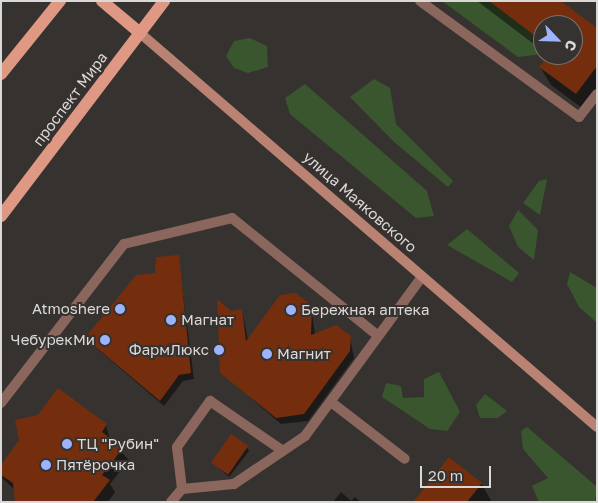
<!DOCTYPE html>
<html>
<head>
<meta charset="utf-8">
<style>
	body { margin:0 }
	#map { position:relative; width:598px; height:503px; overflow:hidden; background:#36322f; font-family:"Golos Text",sans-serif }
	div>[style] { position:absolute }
	.green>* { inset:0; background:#3a562e }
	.shadow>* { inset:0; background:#0007 }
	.building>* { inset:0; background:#742e0d; transform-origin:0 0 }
	.service>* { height:10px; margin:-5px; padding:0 5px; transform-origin:5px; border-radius:5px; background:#8a665d }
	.secondary>* { height:10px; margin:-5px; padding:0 5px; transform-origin:5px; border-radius:5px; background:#ba8273 }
	.primary>* { height:12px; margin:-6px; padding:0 6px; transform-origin:6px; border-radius:6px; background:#df9884 }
	.dots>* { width:14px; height:14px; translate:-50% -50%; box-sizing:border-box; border:2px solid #36322f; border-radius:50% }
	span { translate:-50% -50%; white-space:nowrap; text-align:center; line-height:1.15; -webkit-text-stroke:4px #36322f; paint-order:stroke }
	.street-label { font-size:15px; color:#dbd9d7 }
	.poi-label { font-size:15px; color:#dbd9d7 }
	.right { translate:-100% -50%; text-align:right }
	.left { translate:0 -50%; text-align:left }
	.frame { position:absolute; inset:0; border:2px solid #dbd9d7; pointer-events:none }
	.north { position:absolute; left:533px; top:15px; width:50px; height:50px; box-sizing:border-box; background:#36322f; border:1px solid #787572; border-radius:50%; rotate:114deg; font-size:14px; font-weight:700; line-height:20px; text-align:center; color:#dbd9d7 }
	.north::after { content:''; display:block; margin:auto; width:18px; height:22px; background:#9db4fd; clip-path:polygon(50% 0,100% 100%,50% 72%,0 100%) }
	.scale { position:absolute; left:420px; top:466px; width:71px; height:22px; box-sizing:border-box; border:2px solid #dbd9d7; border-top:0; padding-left:6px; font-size:15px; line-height:18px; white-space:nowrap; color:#dbd9d7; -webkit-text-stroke:4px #36322f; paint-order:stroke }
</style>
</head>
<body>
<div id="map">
	<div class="green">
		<div style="clip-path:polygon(442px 1px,489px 1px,543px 42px,543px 54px,518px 57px)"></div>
		<div style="clip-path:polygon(250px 38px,267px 46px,268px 67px,248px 73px,234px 68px,226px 56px,234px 41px)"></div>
		<div style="clip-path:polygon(374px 79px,390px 88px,396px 124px,453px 181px,448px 187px,393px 141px,350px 97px)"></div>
		<div style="clip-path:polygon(305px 84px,427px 191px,434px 216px,416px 218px,290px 114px,285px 98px)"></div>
		<div style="clip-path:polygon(547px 179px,540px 215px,523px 203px,539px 181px)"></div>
		<div style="clip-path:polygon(518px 210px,538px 230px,534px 260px,518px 247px,509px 226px)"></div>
		<div style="clip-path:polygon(467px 229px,519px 273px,512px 282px,447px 245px)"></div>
		<div style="clip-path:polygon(570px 272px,597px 288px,597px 323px,579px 307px,567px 284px)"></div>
		<div style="clip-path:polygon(439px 372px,460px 412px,447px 431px,430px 429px,382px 397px,386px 383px,401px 386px,403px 398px,424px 397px,424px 379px)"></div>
		<div style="clip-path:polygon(485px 394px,507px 411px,498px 418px,480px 418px,476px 405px)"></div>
		<div style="clip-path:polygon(527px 427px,597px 487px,595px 502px,539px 502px,532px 486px,548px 478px,523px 449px,521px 431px)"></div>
	</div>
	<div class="shadow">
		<div style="clip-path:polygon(477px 1px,559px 1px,597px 29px,597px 97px,586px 111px,551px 85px,540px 67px,548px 55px,573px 55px,573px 25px,543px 25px,543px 51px)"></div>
		<div style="clip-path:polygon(178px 256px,194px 379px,183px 381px,164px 406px,86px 339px)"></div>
		<div style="clip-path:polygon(311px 307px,315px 334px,350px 337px,354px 358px,308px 421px,281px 424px,222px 373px,230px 312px,242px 310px,248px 340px)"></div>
		<div style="clip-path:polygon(106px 425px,110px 440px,129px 460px,110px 484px,115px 492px,108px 502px,16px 502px,15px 490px,1px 477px,1px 467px)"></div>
		<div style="clip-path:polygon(247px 447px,249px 451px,229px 477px,212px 462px)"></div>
		<div style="clip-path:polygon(481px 483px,492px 502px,415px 502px)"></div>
		<div style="clip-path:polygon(341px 492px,351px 501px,355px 497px,361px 502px,333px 502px)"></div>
	</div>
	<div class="building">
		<div style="clip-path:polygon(489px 1px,561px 1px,597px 28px,597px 66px,576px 94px,539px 67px,548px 55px,573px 55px,573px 25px,543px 25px,543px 42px)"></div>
		<div style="clip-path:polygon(179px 255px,191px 373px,179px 375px,160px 401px,85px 338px,136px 275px,155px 273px,156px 257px)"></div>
		<div style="clip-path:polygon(296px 293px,312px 306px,311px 335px,336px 325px,351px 336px,350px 351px,304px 414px,276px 418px,220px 373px,217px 299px,231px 311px,242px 309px,246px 341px,280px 295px)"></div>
		<div style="clip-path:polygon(58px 388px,107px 424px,102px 432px,123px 448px,102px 475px,110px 480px,93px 502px,15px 502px,13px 483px,1px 475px,1px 465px,19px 440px,15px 420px,38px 415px)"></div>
		<div style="left:231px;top:434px;width:21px;height:35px;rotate:35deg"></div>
		<div style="clip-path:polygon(449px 457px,482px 483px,467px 502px,413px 502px)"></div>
	</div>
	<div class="service">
		<div style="left:420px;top:1px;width:197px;rotate:36.1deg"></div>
		<div style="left:579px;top:117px;width:29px;rotate:-52deg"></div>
		<div style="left:331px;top:402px;width:93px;rotate:37.6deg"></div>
		<div style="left:1px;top:403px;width:201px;rotate:-52.3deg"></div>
		<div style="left:124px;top:244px;width:111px;rotate:-13.5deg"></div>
		<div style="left:232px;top:218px;width:185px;rotate:38.9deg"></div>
		<div style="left:182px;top:489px;width:42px;rotate:-96.8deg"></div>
		<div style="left:177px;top:447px;width:57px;rotate:-54.3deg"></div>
		<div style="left:210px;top:401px;width:88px;rotate:34.4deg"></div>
		<div style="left:171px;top:502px;width:17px;rotate:-50deg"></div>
		<div style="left:182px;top:489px;width:52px;rotate:-5.5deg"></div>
		<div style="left:234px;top:484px;width:86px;rotate:-34.1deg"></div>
		<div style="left:305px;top:436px;width:197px;rotate:-53.7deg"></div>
	</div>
	<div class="secondary">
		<div style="left:140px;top:33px;width:603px;rotate:40.77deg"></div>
	</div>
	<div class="primary">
		<div style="left:102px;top:1px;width:50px;rotate:40.1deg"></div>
		<div style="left:1px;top:74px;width:94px;rotate:-51.1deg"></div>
		<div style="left:1px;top:216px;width:270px;rotate:-52.8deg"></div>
	</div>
	<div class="dots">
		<div style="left:120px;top:309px;background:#9db4fd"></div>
		<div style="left:291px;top:310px;background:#9db4fd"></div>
		<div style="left:171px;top:320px;background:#9db4fd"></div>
		<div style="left:105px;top:340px;background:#9db4fd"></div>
		<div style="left:219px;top:350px;background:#9db4fd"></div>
		<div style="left:267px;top:354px;background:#9db4fd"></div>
		<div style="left:67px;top:444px;background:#9db4fd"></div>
		<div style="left:46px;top:465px;background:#9db4fd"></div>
	</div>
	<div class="street-label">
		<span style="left:70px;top:99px;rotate:-53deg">проспект Мира</span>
		<span style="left:360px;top:202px;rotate:41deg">улица Маяковского</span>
	</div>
	<div class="poi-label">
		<span class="right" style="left:110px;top:309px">Atmoshere</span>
		<span class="left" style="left:301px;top:310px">Бережная аптека</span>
		<span class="left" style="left:181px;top:320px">Магнат</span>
		<span class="right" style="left:95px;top:340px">ЧебурекМи</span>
		<span class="right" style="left:209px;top:350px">ФармЛюкс</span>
		<span class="left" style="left:277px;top:354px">Магнит</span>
		<span class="left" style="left:77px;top:444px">ТЦ "Рубин"</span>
		<span class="left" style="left:56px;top:465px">Пятёрочка</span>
	</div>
	<div class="frame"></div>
	<div class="north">С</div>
	<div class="scale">20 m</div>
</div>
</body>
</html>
